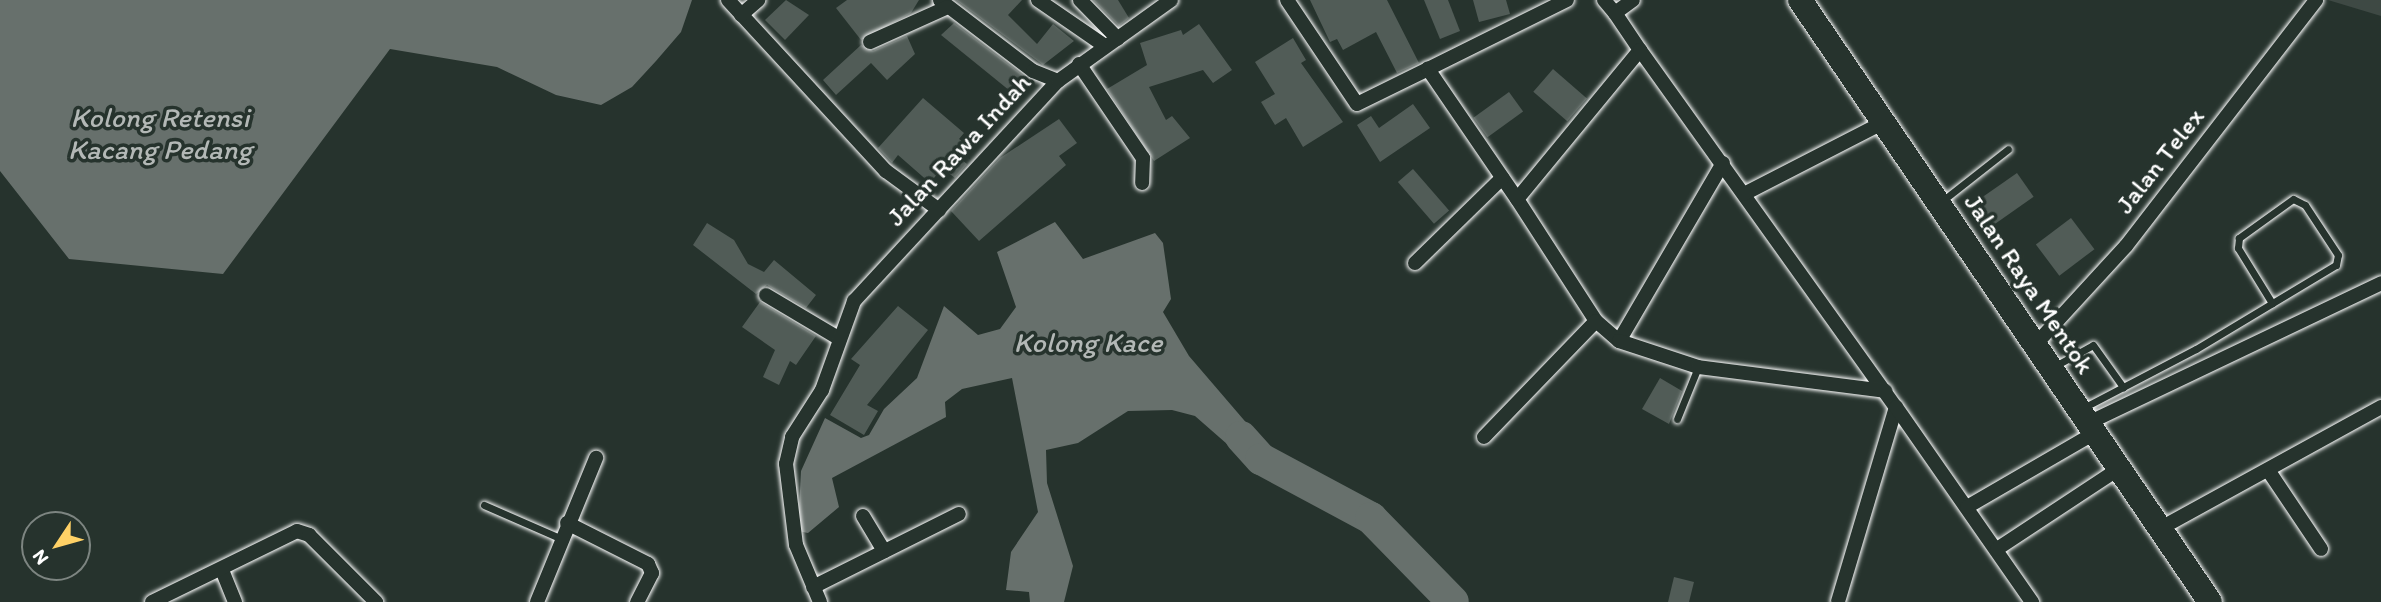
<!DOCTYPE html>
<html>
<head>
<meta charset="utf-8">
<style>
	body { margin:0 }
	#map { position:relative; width:2381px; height:602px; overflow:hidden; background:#26332d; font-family:Itim,sans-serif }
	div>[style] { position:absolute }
	.green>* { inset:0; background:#3e4944 }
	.water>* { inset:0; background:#67706c }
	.river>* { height:32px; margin:-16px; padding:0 16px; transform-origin:16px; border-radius:16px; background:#67706c }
	.building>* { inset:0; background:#515c57; transform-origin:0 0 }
	.roads { filter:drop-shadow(0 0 2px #fff) drop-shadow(0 0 2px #fff) }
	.service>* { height:7px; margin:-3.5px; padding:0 3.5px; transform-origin:3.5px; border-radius:3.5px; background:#26332d }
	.minor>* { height:14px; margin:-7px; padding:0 7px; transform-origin:7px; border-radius:7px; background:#26332d }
	.trunk>* { height:24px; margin:-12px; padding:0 12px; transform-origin:12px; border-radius:12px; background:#26332d }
	span { translate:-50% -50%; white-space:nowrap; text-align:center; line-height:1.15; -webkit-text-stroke:7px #26332d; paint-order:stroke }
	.street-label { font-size:26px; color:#fff }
	.water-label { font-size:28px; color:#b3b8b6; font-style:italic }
	.north { position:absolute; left:21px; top:511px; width:70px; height:70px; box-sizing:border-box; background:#26332d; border:2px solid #7d8581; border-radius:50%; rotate:234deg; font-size:19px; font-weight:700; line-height:28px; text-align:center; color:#fff }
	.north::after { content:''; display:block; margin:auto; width:24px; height:32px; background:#ffd166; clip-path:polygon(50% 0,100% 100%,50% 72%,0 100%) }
</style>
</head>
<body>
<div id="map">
	<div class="green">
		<div style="clip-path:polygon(2328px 0,2381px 0,2381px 16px)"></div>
	</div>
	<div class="water">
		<div style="clip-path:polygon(0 0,692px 0,681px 32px,656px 61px,632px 87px,601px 105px,556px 95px,497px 67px,390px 49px,223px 274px,69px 259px,0 171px)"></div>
		<div style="clip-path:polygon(1055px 222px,1083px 259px,1155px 233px,1163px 243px,1171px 299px,1163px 312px,1189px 356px,1273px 454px,1267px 479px,1195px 416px,1172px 410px,1128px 411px,1078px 443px,1046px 450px,1047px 483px,1073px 566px,1064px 602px,1030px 602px,1029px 592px,1006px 590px,1011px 552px,1038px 512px,1012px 378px,962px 389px,945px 402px,946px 417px,832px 478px,839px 507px,808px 533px,798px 531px,801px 471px,825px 418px,861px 438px,869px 435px,884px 409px,917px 378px,944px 306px,978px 335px,1000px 329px,1016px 307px,997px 252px)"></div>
	</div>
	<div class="river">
		<div style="left:1241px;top:437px;width:30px;rotate:48deg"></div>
		<div style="left:1261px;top:459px;width:125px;rotate:28.2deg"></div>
		<div style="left:1371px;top:518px;width:117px;rotate:45.7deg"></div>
	</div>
	<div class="building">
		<div style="clip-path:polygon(786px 0,809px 15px,785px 40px,765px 20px)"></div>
		<div style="clip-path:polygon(847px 0,919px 0,911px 13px,861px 40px,836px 8px)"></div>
		<div style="clip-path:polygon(956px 0,1022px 0,1008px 15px,1037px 44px,1053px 24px,1074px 41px,1043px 65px)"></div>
		<div style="clip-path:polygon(1093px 0,1118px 0,1129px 18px,1119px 26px)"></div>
		<div style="clip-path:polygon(1310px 0,1387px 0,1419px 63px,1397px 73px,1376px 32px,1343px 50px,1337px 39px,1330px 42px)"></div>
		<div style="clip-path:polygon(1424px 0,1448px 0,1460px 31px,1440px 39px)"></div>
		<div style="clip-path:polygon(1473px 0,1506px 0,1510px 14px,1479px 22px)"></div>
		<div style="clip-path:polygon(954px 23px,1028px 79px,1015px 95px,941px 35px)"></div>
		<div style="clip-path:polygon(1199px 24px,1232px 70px,1213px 83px,1203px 70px,1149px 87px,1166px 120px,1172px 116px,1190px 138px,1154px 161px,1107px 89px,1147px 65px,1140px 43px,1181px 30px,1183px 35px)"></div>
		<div style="clip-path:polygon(907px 36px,915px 54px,887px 80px,871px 63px,836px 95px,823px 80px,861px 45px,873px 51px)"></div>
		<div style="clip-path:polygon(1293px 38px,1306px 60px,1301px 63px,1343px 122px,1303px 147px,1286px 118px,1275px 125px,1261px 102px,1275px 94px,1255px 62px)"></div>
		<div style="left:1553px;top:69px;width:45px;height:30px;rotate:41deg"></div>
		<div style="left:1509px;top:92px;width:24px;height:44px;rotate:54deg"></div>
		<div style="clip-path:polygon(923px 98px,964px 133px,959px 139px,966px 144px,956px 155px,967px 164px,955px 178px,942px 168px,930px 183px,898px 155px,892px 163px,878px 148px)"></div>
		<div style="clip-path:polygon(1413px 104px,1430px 128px,1380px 162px,1357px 125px,1371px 116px,1379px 128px)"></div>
		<div style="clip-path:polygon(1059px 119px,1077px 143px,1059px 156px,1066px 165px,979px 241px,951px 211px,1000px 158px)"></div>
		<div style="left:1413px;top:169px;width:55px;height:20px;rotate:49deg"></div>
		<div style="left:2017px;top:173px;width:29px;height:56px;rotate:55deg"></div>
		<div style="left:2071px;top:218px;width:39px;height:44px;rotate:53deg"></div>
		<div style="clip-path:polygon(707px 223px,734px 240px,748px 264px,764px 272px,774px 260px,816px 295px,806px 308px,767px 285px,756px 294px,693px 245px)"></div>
		<div style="clip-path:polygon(760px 302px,816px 336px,796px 365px,790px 361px,779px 385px,763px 377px,775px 350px,742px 327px)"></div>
		<div style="clip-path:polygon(898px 306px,928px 330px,867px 405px,878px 411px,864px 435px,830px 415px,860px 365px,851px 359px)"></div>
		<div style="clip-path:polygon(1660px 378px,1682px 391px,1669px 424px,1642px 409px)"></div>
		<div style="clip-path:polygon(1674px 577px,1694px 582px,1689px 602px,1668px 602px)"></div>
	</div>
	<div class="roads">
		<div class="service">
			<div style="left:1942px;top:201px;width:84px;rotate:-38.2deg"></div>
			<div style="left:2055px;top:366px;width:43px;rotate:-28.9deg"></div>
			<div style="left:2093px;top:345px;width:52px;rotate:54.5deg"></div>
			<div style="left:2083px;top:408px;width:127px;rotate:-27.6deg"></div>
			<div style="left:2196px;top:349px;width:163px;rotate:-31deg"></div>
			<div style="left:2336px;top:265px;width:10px;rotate:-79deg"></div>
			<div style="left:2338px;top:255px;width:60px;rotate:-123.4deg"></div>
			<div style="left:2305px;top:205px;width:13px;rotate:-153deg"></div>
			<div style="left:2293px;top:199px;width:67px;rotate:144.2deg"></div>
			<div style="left:2239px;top:238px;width:10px;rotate:96deg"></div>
			<div style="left:2238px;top:248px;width:65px;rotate:58.3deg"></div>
			<div style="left:1677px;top:419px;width:56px;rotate:-68deg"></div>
			<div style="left:484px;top:505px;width:85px;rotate:23.6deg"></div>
		</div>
		<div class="minor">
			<div style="left:728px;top:0;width:233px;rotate:47.3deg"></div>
			<div style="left:886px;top:171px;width:66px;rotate:36.3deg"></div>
			<div style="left:940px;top:0;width:117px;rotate:37.4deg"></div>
			<div style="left:1033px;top:71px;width:27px;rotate:22deg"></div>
			<div style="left:1038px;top:0;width:81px;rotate:34.5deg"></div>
			<div style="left:1080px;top:0;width:54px;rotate:45.7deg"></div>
			<div style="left:1287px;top:0;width:125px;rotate:56.1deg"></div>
			<div style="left:1357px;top:104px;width:79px;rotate:-26.2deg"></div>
			<div style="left:1604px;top:0;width:17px;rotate:50deg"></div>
			<div style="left:1615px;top:13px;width:22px;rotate:-36deg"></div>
			<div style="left:1615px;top:13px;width:45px;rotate:56deg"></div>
			<div style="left:1640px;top:50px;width:193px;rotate:129.5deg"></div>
			<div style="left:1517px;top:199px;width:145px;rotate:57.1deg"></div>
			<div style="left:1596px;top:321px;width:30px;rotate:41deg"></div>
			<div style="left:1619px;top:341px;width:206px;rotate:-59.7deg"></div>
			<div style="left:741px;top:15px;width:23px;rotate:-41deg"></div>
			<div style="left:870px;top:42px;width:85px;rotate:-24.2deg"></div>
			<div style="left:1640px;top:50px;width:439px;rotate:54.4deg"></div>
			<div style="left:1896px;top:407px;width:203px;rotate:106.6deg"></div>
			<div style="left:1079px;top:64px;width:114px;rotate:55.8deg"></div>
			<div style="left:1143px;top:158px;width:25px;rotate:92deg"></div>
			<div style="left:1744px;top:194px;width:157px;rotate:-27.2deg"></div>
			<div style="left:1517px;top:199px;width:158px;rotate:-124.4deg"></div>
			<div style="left:1428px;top:69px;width:155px;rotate:-26.4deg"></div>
			<div style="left:1415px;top:263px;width:122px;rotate:-44.3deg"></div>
			<div style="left:766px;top:295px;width:84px;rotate:30.8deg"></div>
			<div style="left:1619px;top:341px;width:83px;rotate:18.2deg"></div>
			<div style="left:1698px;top:367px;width:189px;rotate:7.3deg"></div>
			<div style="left:2035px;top:345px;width:134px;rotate:-47.4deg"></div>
			<div style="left:2126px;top:246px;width:311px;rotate:-52.3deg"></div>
			<div style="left:1896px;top:407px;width:238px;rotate:55.1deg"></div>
			<div style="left:2086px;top:424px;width:327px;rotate:-25.5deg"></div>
			<div style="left:1484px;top:437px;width:161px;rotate:-46deg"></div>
			<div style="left:2268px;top:470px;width:95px;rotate:56.1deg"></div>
			<div style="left:1967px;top:507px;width:146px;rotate:-30.1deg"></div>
			<div style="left:863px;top:516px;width:41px;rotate:59deg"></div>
			<div style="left:567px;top:523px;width:91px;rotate:26.8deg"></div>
			<div style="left:648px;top:564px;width:10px;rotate:66deg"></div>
			<div style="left:652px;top:573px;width:33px;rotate:117deg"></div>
			<div style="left:2161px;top:528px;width:251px;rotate:-28.8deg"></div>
			<div style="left:1997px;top:549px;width:144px;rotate:-33.4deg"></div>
			<div style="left:222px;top:570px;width:35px;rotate:68deg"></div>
			<div style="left:813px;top:587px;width:163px;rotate:-26.6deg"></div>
			<div style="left:152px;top:602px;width:161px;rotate:-26.1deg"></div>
			<div style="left:297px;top:531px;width:13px;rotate:18deg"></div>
			<div style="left:309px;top:535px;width:95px;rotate:45deg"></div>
			<div style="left:537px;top:602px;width:156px;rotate:-67.7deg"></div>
			<div style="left:820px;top:602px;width:62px;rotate:-112.8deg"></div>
			<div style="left:796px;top:545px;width:82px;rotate:-97deg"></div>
			<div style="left:786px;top:464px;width:28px;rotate:-77deg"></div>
			<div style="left:792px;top:437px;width:56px;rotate:-57.4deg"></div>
			<div style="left:822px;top:390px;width:95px;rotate:-70.2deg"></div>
			<div style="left:854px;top:301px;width:300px;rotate:-47.2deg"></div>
			<div style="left:1058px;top:81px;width:139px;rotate:-35.6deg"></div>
		</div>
		<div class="trunk">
			<div style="left:1800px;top:0;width:728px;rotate:55.74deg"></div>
		</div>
	</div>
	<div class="street-label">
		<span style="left:959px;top:150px;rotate:-47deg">Jalan Rawa Indah</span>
		<span style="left:2160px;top:161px;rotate:-52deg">Jalan Telex</span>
		<span style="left:2029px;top:284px;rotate:56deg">Jalan Raya Mentok</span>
	</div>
	<div class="water-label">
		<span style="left:160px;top:133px">Kolong Retensi<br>Kacang Pedang</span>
		<span style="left:1088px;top:342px">Kolong Kace</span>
	</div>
	<div class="north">N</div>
</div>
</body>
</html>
